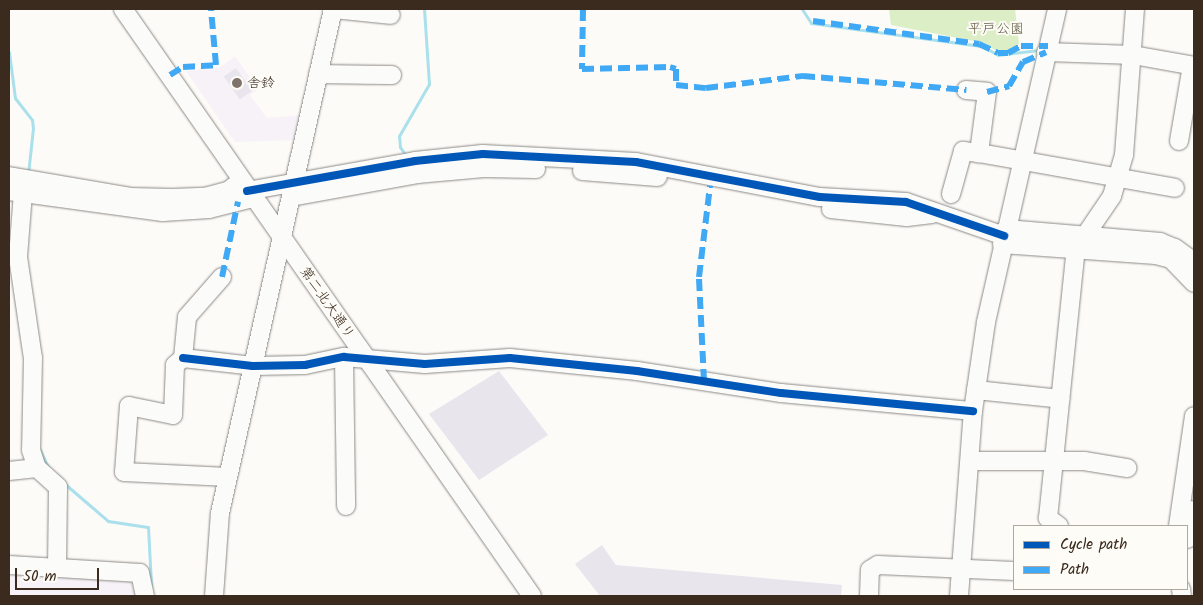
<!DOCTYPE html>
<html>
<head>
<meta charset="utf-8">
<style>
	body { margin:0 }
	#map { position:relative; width:1203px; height:605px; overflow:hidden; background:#fcfbf8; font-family:Kalam,"Klee One",sans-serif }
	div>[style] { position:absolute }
	.built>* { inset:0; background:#f6f2f7 }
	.green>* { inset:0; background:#dceec6 }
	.stream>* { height:3px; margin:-1.5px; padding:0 1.5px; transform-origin:1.5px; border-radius:1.5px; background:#aae0eb }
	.building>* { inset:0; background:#e9e5ed; transform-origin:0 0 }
	.roads { filter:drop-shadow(0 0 1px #8d8985) drop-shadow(0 0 1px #8d8985) }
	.minor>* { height:18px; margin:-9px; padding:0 9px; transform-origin:9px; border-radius:9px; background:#fbfbf9 }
	.quiet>* { height:6px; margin-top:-3px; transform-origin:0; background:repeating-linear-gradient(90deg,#3fa9f5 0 12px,transparent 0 18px) }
	.cycleway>* { height:8px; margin:-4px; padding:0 4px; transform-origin:4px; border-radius:4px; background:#0057b8 }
	.dots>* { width:14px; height:14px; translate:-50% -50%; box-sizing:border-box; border:2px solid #fdfcf7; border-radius:50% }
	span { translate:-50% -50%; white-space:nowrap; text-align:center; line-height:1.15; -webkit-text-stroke:4px #fdfcf7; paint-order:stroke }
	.park-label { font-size:14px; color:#5d583e }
	.poi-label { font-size:14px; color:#3b2a1e }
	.left { translate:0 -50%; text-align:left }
	.street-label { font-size:14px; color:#3b2a1e }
	.frame { position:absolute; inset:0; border:10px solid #3b2a1e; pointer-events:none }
	.legend { position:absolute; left:1013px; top:525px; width:175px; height:65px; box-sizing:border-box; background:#fdfcf7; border:1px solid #afa8a0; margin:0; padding:6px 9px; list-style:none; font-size:15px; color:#3b2a1e }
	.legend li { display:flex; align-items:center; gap:10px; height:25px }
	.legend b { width:25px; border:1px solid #afa8a0 }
	.scale { position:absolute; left:15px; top:568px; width:84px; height:22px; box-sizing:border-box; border:2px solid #3b2a1e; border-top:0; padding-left:6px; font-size:15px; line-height:18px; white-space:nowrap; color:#3b2a1e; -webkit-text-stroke:4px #fdfcf7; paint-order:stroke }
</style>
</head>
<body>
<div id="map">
	<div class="built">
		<div style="clip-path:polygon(235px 56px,258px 89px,250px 95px,267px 118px,301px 115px,295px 140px,235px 142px,186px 71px,219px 68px)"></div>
		<div style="clip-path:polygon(9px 571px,138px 580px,139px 596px,9px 596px)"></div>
	</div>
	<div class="green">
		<div style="clip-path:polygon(889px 9px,1015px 9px,1019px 44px,1008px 52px,998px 52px,984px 43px,891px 25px)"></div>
	</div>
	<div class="stream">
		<div style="left:802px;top:9px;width:17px;rotate:57deg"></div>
		<div style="left:811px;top:23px;width:173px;rotate:7.7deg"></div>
		<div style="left:982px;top:46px;width:18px;rotate:29deg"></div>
		<div style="left:998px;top:55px;width:41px;rotate:-7deg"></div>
		<div style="left:9px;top:52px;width:46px;rotate:82.6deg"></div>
		<div style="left:15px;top:98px;width:28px;rotate:52deg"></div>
		<div style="left:32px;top:120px;width:8px;rotate:83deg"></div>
		<div style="left:33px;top:128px;width:46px;rotate:96.2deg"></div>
		<div style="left:407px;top:157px;width:12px;rotate:-125deg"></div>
		<div style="left:400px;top:147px;width:11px;rotate:-95deg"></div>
		<div style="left:399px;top:136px;width:60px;rotate:-60deg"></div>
		<div style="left:429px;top:84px;width:75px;rotate:-93.8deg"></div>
		<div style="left:40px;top:450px;width:19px;rotate:65deg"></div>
		<div style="left:65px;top:484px;width:57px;rotate:40.7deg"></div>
		<div style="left:108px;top:521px;width:40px;rotate:8.5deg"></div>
		<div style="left:148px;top:527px;width:58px;rotate:87deg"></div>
	</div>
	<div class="building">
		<div style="left:236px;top:68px;width:28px;height:15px;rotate:55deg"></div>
		<div style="clip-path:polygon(499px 371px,548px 435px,479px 480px,429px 414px)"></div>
		<div style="clip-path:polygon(602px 545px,616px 565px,842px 585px,841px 596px,600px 596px,575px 564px)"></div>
	</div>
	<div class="roads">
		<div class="minor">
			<div style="left:123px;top:9px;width:715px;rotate:55.13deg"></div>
			<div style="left:1046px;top:52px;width:87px;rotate:2deg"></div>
			<div style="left:1133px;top:55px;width:62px;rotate:10.2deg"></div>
			<div style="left:318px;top:74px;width:74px;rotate:0.8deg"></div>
			<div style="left:966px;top:90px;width:21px;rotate:5deg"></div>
			<div style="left:987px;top:92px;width:62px;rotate:97.5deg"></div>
			<div style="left:979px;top:153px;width:199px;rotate:10.1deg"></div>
			<div style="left:1179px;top:141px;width:76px;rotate:-80.2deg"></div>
			<div style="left:582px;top:171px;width:76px;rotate:4.5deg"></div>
			<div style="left:9px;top:176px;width:123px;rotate:9.8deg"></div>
			<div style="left:130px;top:197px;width:42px;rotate:1.4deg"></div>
			<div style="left:172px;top:198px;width:33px;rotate:-2deg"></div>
			<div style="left:205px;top:197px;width:24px;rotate:-15deg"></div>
			<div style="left:228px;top:191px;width:16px;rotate:-38deg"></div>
			<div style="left:9px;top:191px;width:155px;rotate:7.8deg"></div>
			<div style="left:163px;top:212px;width:46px;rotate:-3.7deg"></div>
			<div style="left:209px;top:209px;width:45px;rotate:-14deg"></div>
			<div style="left:247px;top:191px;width:171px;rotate:-10.1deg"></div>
			<div style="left:415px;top:161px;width:68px;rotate:-5.9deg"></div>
			<div style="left:483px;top:154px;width:153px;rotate:3deg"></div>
			<div style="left:636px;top:162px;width:187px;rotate:10.8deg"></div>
			<div style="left:820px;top:197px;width:86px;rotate:3.3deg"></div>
			<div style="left:906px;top:202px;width:104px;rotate:19.1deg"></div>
			<div style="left:23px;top:193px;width:64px;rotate:94.5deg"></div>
			<div style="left:18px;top:257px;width:102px;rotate:81.6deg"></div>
			<div style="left:33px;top:358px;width:92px;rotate:91.2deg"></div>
			<div style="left:31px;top:450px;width:19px;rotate:72deg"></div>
			<div style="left:37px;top:468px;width:28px;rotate:42deg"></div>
			<div style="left:58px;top:487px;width:80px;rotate:90.7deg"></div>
			<div style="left:951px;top:194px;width:45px;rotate:-74.4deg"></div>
			<div style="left:963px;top:151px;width:16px;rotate:7deg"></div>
			<div style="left:291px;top:197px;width:128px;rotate:-10.3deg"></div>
			<div style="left:417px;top:174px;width:67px;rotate:-5.1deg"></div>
			<div style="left:484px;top:168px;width:52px;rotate:1.1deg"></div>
			<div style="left:831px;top:209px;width:76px;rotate:6deg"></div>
			<div style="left:907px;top:217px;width:25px;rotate:-7deg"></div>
			<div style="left:1006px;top:229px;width:155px;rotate:4.8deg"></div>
			<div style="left:1160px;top:242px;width:16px;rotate:22deg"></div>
			<div style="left:1175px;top:248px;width:24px;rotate:36deg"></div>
			<div style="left:1002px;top:244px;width:154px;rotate:4.1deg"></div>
			<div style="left:1156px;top:255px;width:16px;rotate:15deg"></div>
			<div style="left:1171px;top:259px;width:33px;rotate:46deg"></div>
			<div style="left:222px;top:277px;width:53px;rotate:131.2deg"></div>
			<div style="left:187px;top:317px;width:41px;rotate:95.6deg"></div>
			<div style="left:183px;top:358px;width:11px;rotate:139deg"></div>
			<div style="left:175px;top:365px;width:50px;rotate:92.3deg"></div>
			<div style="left:173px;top:415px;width:45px;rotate:-168.4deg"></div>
			<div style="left:129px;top:406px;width:66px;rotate:94.3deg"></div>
			<div style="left:124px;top:472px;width:104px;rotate:2.8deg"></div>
			<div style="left:344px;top:357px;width:149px;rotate:89.2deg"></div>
			<div style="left:183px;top:358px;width:70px;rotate:6.5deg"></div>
			<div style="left:253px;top:366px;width:52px;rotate:-1.1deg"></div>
			<div style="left:305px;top:365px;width:40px;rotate:-12deg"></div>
			<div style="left:344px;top:357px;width:81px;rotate:4.9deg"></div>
			<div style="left:425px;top:364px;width:85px;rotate:-4deg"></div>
			<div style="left:510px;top:358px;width:128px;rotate:5.8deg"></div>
			<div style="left:637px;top:371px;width:146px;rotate:8.7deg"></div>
			<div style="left:781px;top:393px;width:193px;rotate:5.4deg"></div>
			<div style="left:976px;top:390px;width:85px;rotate:6deg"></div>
			<div style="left:970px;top:461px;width:114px"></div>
			<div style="left:1084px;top:461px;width:44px;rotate:9.2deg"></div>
			<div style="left:9px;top:471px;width:28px;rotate:-6deg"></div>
			<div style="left:1059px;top:526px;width:14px;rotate:-144deg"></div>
			<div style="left:1048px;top:518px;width:270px;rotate:-84.1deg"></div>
			<div style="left:1076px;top:249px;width:64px;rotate:-55.8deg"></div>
			<div style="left:1112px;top:196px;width:43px;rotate:-73.7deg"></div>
			<div style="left:1124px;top:155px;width:146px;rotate:-85.7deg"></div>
			<div style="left:1178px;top:526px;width:111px;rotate:-81.7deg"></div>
			<div style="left:1187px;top:539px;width:29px;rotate:-82deg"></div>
			<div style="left:9px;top:565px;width:131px;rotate:3.5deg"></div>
			<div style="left:140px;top:573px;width:24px;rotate:78deg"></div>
			<div style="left:1181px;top:589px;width:7px;rotate:82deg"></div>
			<div style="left:214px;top:596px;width:83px;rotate:-85.9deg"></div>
			<div style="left:220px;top:513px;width:517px;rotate:-77.36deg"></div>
			<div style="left:333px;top:9px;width:58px;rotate:5.9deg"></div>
			<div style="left:869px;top:596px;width:26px;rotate:-88deg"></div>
			<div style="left:870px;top:570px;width:9px;rotate:-32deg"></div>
			<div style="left:878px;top:565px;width:136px;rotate:2.5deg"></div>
			<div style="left:959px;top:596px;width:186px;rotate:-85.7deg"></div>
			<div style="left:973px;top:411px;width:90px;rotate:-81.7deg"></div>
			<div style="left:986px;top:322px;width:321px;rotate:-77.2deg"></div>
		</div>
	</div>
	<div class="quiet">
		<div style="left:583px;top:9px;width:60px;rotate:91deg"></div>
		<div style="left:582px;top:69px;width:88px;rotate:-1.3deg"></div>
		<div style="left:670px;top:67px;width:6px;rotate:18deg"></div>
		<div style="left:676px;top:69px;width:16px;rotate:90deg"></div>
		<div style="left:676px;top:85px;width:30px;rotate:6deg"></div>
		<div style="left:706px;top:88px;width:98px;rotate:-7.1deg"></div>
		<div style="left:803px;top:76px;width:164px;rotate:4.9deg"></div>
		<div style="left:813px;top:21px;width:168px;rotate:7.9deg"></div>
		<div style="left:979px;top:44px;width:21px;rotate:25deg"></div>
		<div style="left:998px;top:53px;width:10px"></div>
		<div style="left:1008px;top:53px;width:15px;rotate:-28deg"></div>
		<div style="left:1021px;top:46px;width:27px"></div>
		<div style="left:170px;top:75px;width:15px;rotate:-32deg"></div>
		<div style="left:183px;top:67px;width:33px;rotate:-3deg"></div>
		<div style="left:216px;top:65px;width:56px;rotate:-95.1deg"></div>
		<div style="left:987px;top:92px;width:23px;rotate:-15deg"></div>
		<div style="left:1009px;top:86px;width:28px;rotate:-60deg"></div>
		<div style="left:1023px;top:62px;width:25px;rotate:-23deg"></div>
		<div style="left:222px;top:277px;width:77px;rotate:-78deg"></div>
		<div style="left:704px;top:381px;width:104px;rotate:-92.8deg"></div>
		<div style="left:699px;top:277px;width:92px;rotate:-83.1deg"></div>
	</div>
	<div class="cycleway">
		<div style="left:247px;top:191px;width:171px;rotate:-10.1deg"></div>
		<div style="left:415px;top:161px;width:68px;rotate:-5.9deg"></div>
		<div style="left:483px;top:154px;width:153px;rotate:3deg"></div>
		<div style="left:636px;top:162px;width:187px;rotate:10.8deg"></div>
		<div style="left:820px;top:197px;width:86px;rotate:3.3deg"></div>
		<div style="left:906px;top:202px;width:104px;rotate:19.1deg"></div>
		<div style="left:183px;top:358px;width:70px;rotate:6.5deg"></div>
		<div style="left:253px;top:366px;width:52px;rotate:-1.1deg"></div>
		<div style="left:305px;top:365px;width:40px;rotate:-12deg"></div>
		<div style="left:344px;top:357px;width:81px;rotate:4.9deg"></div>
		<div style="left:425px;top:364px;width:85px;rotate:-4deg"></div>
		<div style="left:510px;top:358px;width:128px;rotate:5.8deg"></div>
		<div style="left:637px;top:371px;width:146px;rotate:8.7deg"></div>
		<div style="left:781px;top:393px;width:193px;rotate:5.4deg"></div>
	</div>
	<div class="dots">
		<div style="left:237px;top:83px;background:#7f736a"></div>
	</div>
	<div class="park-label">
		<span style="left:996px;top:29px">平戸公園</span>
	</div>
	<div class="poi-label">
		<span class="left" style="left:247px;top:83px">舎鈴</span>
	</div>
	<div class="street-label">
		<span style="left:327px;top:303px;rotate:55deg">第二北大通り</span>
	</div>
	<div class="frame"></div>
	<ul class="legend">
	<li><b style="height:6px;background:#0057b8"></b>Cycle path</li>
	<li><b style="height:6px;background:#3fa9f5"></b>Path</li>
	</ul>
	<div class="scale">50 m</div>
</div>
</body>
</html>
